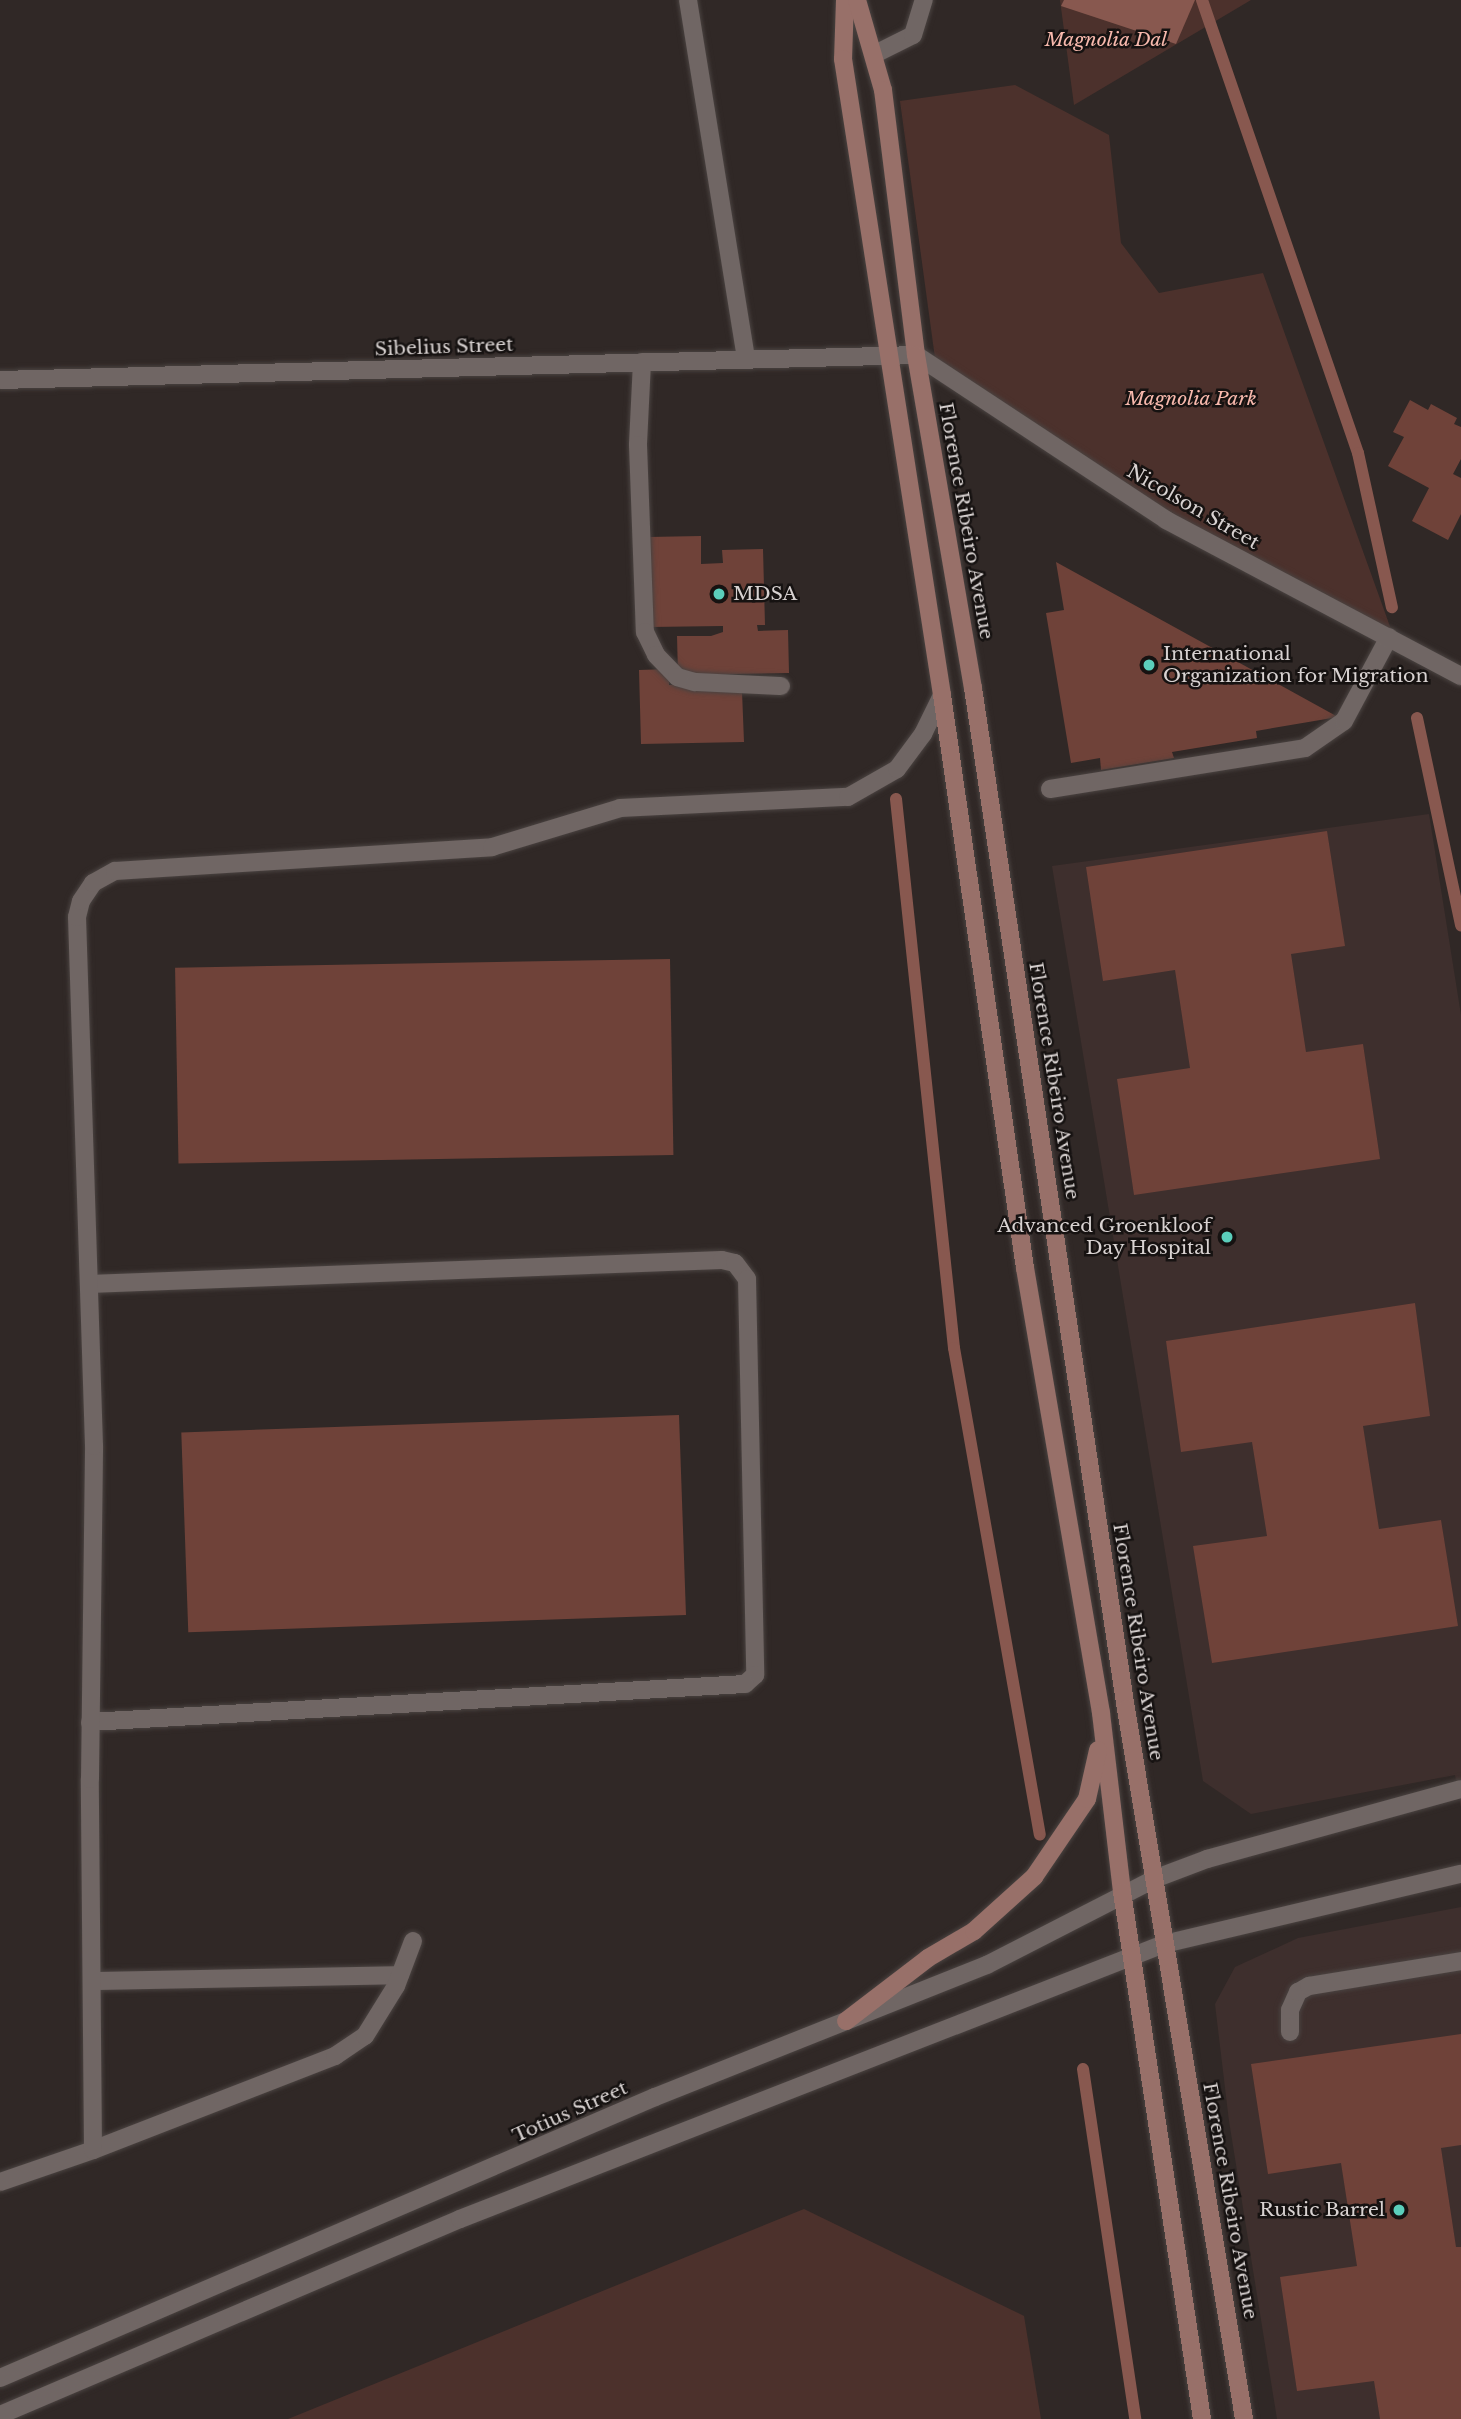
<!DOCTYPE html>
<html>
<head>
<meta charset="utf-8">
<style>
	body { margin:0 }
	#map { position:relative; width:1461px; height:2419px; overflow:hidden; background:#302826; font-family:"Libre Baskerville",serif }
	div>[style] { position:absolute }
	.built>* { inset:0; background:#3e2f2d }
	.green>* { inset:0; background:#4c312c }
	.water>* { inset:0; background:#88584f }
	.stream>* { height:12px; margin:-6px; padding:0 6px; transform-origin:6px; border-radius:6px; background:#88584f }
	.building>* { inset:0; background:#6f4239; transform-origin:0 0 }
	.roads { filter:drop-shadow(0 0 2px #4a4341) drop-shadow(0 0 2px #4a4341) }
	.service>* { height:18px; margin:-9px; padding:0 9px; transform-origin:9px; border-radius:9px; background:#706664 }
	.minor>* { height:18px; margin:-9px; padding:0 9px; transform-origin:9px; border-radius:9px; background:#706664 }
	.secondary>* { height:18px; margin:-9px; padding:0 9px; transform-origin:9px; border-radius:9px; background:#987069 }
	.dots>* { width:19px; height:19px; translate:-50% -50%; box-sizing:border-box; border:4px solid #161211; border-radius:50% }
	span { translate:-50% -50%; white-space:nowrap; text-align:center; line-height:1.15; -webkit-text-stroke:5px #161211; paint-order:stroke }
	.park-label { font-size:19px; color:#f8b9ad; font-style:italic }
	.street-label { font-size:19px; color:#d8d2d1 }
	.poi-label { font-size:19px; color:#d8d2d1 }
	.left { translate:0 -50%; text-align:left }
	.right { translate:-100% -50%; text-align:right }
</style>
</head>
<body>
<div id="map">
	<div class="built">
		<div style="clip-path:polygon(1429px 814px,1461px 1015px,1461px 1808px,1455px 1775px,1251px 1814px,1203px 1781px,1052px 866px)"></div>
		<div style="clip-path:polygon(1461px 1907px,1461px 2419px,1277px 2419px,1229px 2121px,1215px 2004px,1235px 1967px,1298px 1938px)"></div>
	</div>
	<div class="green">
		<div style="clip-path:polygon(1060px 0,1251px 0,1074px 105px)"></div>
		<div style="clip-path:polygon(1015px 85px,1109px 135px,1121px 243px,1159px 293px,1263px 273px,1397px 646px,938px 380px,900px 101px)"></div>
		<div style="clip-path:polygon(804px 2209px,1024px 2316px,1041px 2419px,288px 2419px)"></div>
	</div>
	<div class="water">
		<div style="clip-path:polygon(1064px 0,1195px 0,1176px 44px,1061px 6px)"></div>
	</div>
	<div class="stream">
		<div style="left:1202px;top:0;width:479px;rotate:71deg"></div>
		<div style="left:1358px;top:453px;width:158px;rotate:77.6deg"></div>
		<div style="left:1417px;top:718px;width:212px;rotate:78deg"></div>
		<div style="left:896px;top:799px;width:552px;rotate:83.97deg"></div>
		<div style="left:954px;top:1348px;width:494px;rotate:80deg"></div>
		<div style="left:1083px;top:2069px;width:354px;rotate:81.5deg"></div>
	</div>
	<div class="building">
		<div style="clip-path:polygon(1410px 400px,1428px 410px,1431px 404px,1457px 418px,1454px 424px,1461px 427px,1461px 459px,1453px 474px,1461px 478px,1461px 514px,1448px 540px,1412px 521px,1429px 488px,1388px 466px,1404px 437px,1393px 432px)"></div>
		<div style="clip-path:polygon(701px 536px,701px 564px,723px 563px,722px 550px,763px 549px,765px 625px,757px 625px,758px 631px,788px 630px,789px 673px,678px 675px,677px 636px,711px 636px,723px 632px,723px 626px,650px 627px,648px 537px)"></div>
		<div style="clip-path:polygon(1056px 562px,1338px 717px,1256px 731px,1257px 738px,1172px 752px,1174px 758px,1101px 770px,1100px 758px,1071px 763px,1046px 613px,1064px 610px)"></div>
		<div style="clip-path:polygon(669px 669px,669px 685px,714px 684px,742px 691px,744px 742px,641px 744px,639px 670px)"></div>
		<div style="clip-path:polygon(1327px 831px,1345px 946px,1291px 954px,1306px 1052px,1363px 1044px,1380px 1159px,1134px 1195px,1117px 1079px,1190px 1068px,1175px 970px,1103px 981px,1086px 867px)"></div>
		<div style="left:670px;top:959px;width:196px;height:495px;rotate:89deg"></div>
		<div style="clip-path:polygon(1415px 1303px,1430px 1416px,1363px 1426px,1379px 1529px,1441px 1520px,1458px 1626px,1212px 1663px,1193px 1546px,1267px 1536px,1252px 1442px,1181px 1452px,1166px 1341px)"></div>
		<div style="left:679px;top:1415px;width:200px;height:498px;rotate:88deg"></div>
		<div style="clip-path:polygon(1461px 2034px,1461px 2145px,1441px 2148px,1456px 2247px,1461px 2247px,1461px 2419px,1380px 2419px,1374px 2381px,1297px 2391px,1280px 2277px,1357px 2266px,1341px 2163px,1268px 2174px,1251px 2064px)"></div>
	</div>
	<div class="roads">
		<div class="service">
			<div style="left:875px;top:54px;width:42px;rotate:-26.6deg"></div>
			<div style="left:913px;top:35px;width:37px;rotate:-73deg"></div>
			<div style="left:642px;top:362px;width:83px;rotate:92.8deg"></div>
			<div style="left:638px;top:445px;width:187px;rotate:87.9deg"></div>
			<div style="left:645px;top:632px;width:25px;rotate:64deg"></div>
			<div style="left:656px;top:655px;width:30px;rotate:46deg"></div>
			<div style="left:677px;top:677px;width:19px;rotate:16deg"></div>
			<div style="left:695px;top:682px;width:86px;rotate:2.7deg"></div>
			<div style="left:1050px;top:789px;width:258px;rotate:-9.1deg"></div>
			<div style="left:1305px;top:748px;width:47px;rotate:-34.7deg"></div>
			<div style="left:1344px;top:721px;width:95px;rotate:-61.8deg"></div>
			<div style="left:89px;top:1284px;width:633px;rotate:-2.17deg"></div>
			<div style="left:722px;top:1260px;width:13px;rotate:13deg"></div>
			<div style="left:735px;top:1263px;width:20px;rotate:53deg"></div>
			<div style="left:747px;top:1279px;width:396px;rotate:88.8deg"></div>
			<div style="left:755px;top:1675px;width:13px;rotate:138deg"></div>
			<div style="left:745px;top:1684px;width:656px;rotate:176.68deg"></div>
			<div style="left:1154px;top:1879px;width:57px;rotate:-20.7deg"></div>
			<div style="left:1207px;top:1859px;width:263px;rotate:-15.4deg"></div>
			<div style="left:1164px;top:1944px;width:305px;rotate:-13.3deg"></div>
			<div style="left:93px;top:1981px;width:307px;rotate:-1.1deg"></div>
			<div style="left:1290px;top:2032px;width:22px;rotate:-90deg"></div>
			<div style="left:1290px;top:2010px;width:20px;rotate:-66deg"></div>
			<div style="left:1298px;top:1992px;width:13px;rotate:-29deg"></div>
			<div style="left:1309px;top:1986px;width:154px;rotate:-9.3deg"></div>
			<div style="left:93px;top:2150px;width:260px;rotate:-21.2deg"></div>
			<div style="left:335px;top:2056px;width:36px;rotate:-34deg"></div>
			<div style="left:365px;top:2036px;width:59px;rotate:-58.2deg"></div>
			<div style="left:396px;top:1986px;width:48px;rotate:-69.3deg"></div>
			<div style="left:0;top:2182px;width:98px;rotate:-19deg"></div>
			<div style="left:93px;top:2150px;width:371px;rotate:-90.5deg"></div>
			<div style="left:90px;top:1779px;width:333px;rotate:-89.3deg"></div>
			<div style="left:94px;top:1446px;width:529px;rotate:-91.84deg"></div>
			<div style="left:77px;top:917px;width:16px;rotate:-76deg"></div>
			<div style="left:81px;top:901px;width:22px;rotate:-56deg"></div>
			<div style="left:93px;top:883px;width:25px;rotate:-29deg"></div>
			<div style="left:115px;top:871px;width:378px;rotate:-3.6deg"></div>
			<div style="left:492px;top:847px;width:134px;rotate:-16.9deg"></div>
			<div style="left:620px;top:808px;width:228px;rotate:-2.8deg"></div>
			<div style="left:848px;top:797px;width:56px;rotate:-29.7deg"></div>
			<div style="left:897px;top:769px;width:44px;rotate:-53.4deg"></div>
			<div style="left:923px;top:734px;width:43px;rotate:-64deg"></div>
		</div>
		<div class="minor">
			<div style="left:688px;top:0;width:364px;rotate:80.8deg"></div>
			<div style="left:0;top:380px;width:916px;rotate:-1.56deg"></div>
			<div style="left:916px;top:355px;width:300px;rotate:33.4deg"></div>
			<div style="left:1166px;top:520px;width:334px;rotate:27.9deg"></div>
			<div style="left:0;top:2378px;width:713px;rotate:-23.22deg"></div>
			<div style="left:655px;top:2097px;width:357px;rotate:-21.7deg"></div>
			<div style="left:987px;top:1965px;width:188px;rotate:-27.2deg"></div>
			<div style="left:0;top:2415px;width:500px;rotate:-23.08deg"></div>
			<div style="left:460px;top:2219px;width:756px;rotate:-21.34deg"></div>
		</div>
		<div class="secondary">
			<div style="left:845px;top:0;width:59px;rotate:91.9deg"></div>
			<div style="left:843px;top:59px;width:644px;rotate:81.15deg"></div>
			<div style="left:942px;top:695px;width:579px;rotate:81.76deg"></div>
			<div style="left:1025px;top:1268px;width:451px;rotate:80.3deg"></div>
			<div style="left:1101px;top:1713px;width:180px;rotate:83.3deg"></div>
			<div style="left:1122px;top:1892px;width:533px;rotate:81.37deg"></div>
			<div style="left:857px;top:0;width:94px;rotate:73.9deg"></div>
			<div style="left:883px;top:90px;width:267px;rotate:82.9deg"></div>
			<div style="left:916px;top:355px;width:338px;rotate:80.3deg"></div>
			<div style="left:973px;top:688px;width:1032px;rotate:81.48deg"></div>
			<div style="left:1126px;top:1709px;width:720px;rotate:80.56deg"></div>
			<div style="left:846px;top:2021px;width:103px;rotate:-37.5deg"></div>
			<div style="left:928px;top:1958px;width:53px;rotate:-30.4deg"></div>
			<div style="left:974px;top:1931px;width:81px;rotate:-42deg"></div>
			<div style="left:1034px;top:1877px;width:94px;rotate:-55.8deg"></div>
			<div style="left:1087px;top:1799px;width:50px;rotate:-77.3deg"></div>
		</div>
	</div>
	<div class="dots">
		<div style="left:719px;top:594px;background:#5bcebb"></div>
		<div style="left:1149px;top:665px;background:#5bcebb"></div>
		<div style="left:1227px;top:1237px;background:#5bcebb"></div>
		<div style="left:1399px;top:2210px;background:#5bcebb"></div>
	</div>
	<div class="park-label">
		<span style="left:1106px;top:40px">Magnolia Dal</span>
		<span style="left:1191px;top:399px">Magnolia Park</span>
	</div>
	<div class="street-label">
		<span style="left:444px;top:347px;rotate:-2deg">Sibelius Street</span>
		<span style="left:1193px;top:507px;rotate:30deg">Nicolson Street</span>
		<span style="left:966px;top:521px;rotate:80deg">Florence Ribeiro Avenue</span>
		<span style="left:1054px;top:1081px;rotate:81deg">Florence Ribeiro Avenue</span>
		<span style="left:1138px;top:1642px;rotate:81deg">Florence Ribeiro Avenue</span>
		<span style="left:570px;top:2112px;rotate:-24deg">Totius Street</span>
		<span style="left:1230px;top:2201px;rotate:80deg">Florence Ribeiro Avenue</span>
	</div>
	<div class="poi-label">
		<span class="left" style="left:733px;top:594px">MDSA</span>
		<span class="left" style="left:1163px;top:665px">International<br>Organization for Migration</span>
		<span class="right" style="left:1211px;top:1237px">Advanced Groenkloof<br>Day Hospital</span>
		<span class="right" style="left:1385px;top:2210px">Rustic Barrel</span>
	</div>
</div>
</body>
</html>
